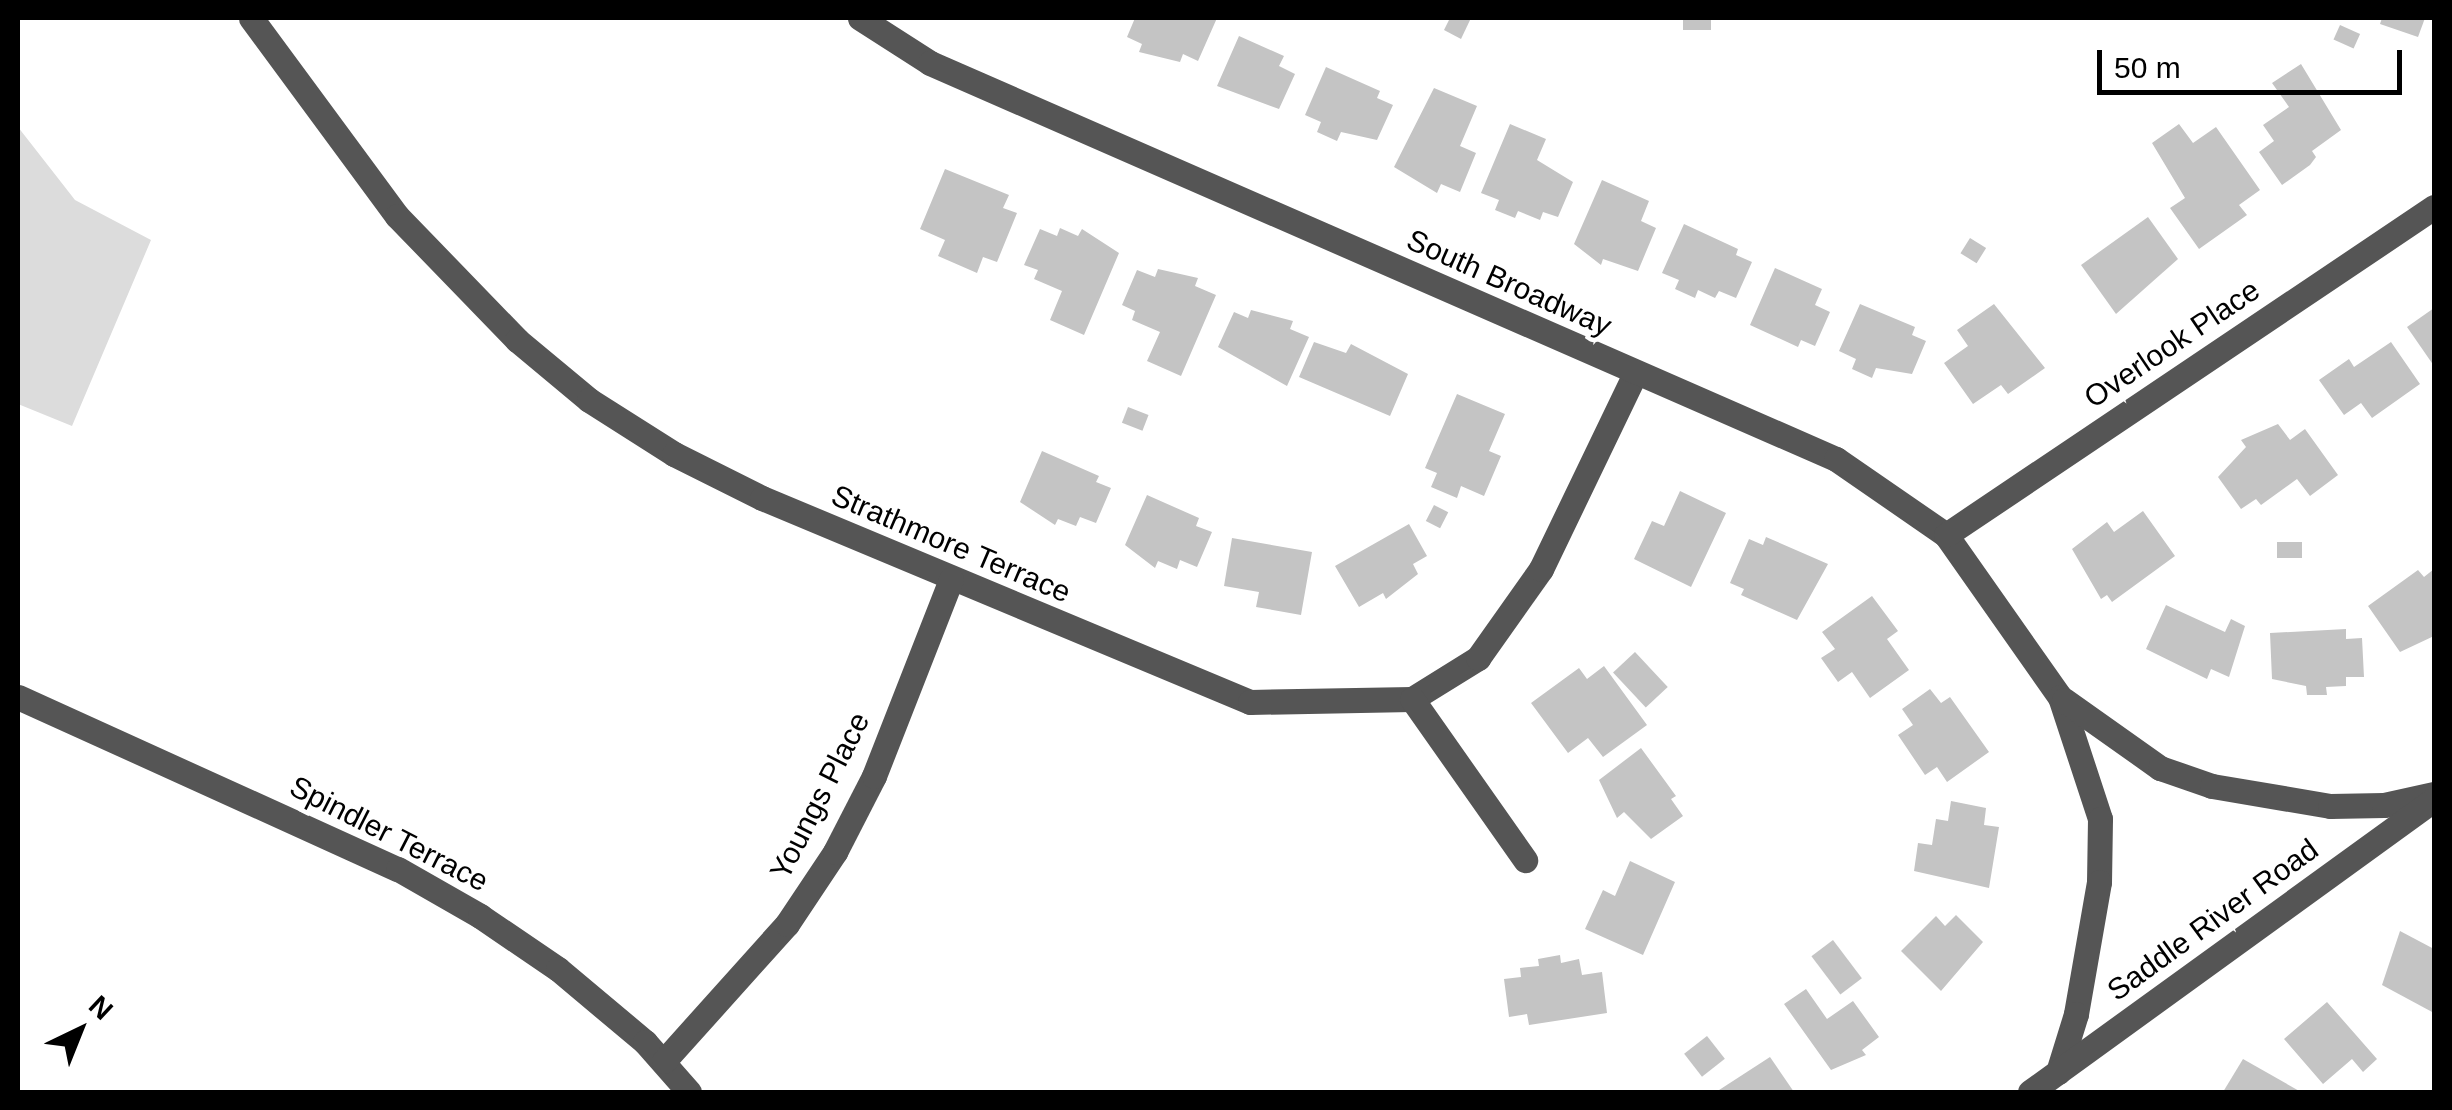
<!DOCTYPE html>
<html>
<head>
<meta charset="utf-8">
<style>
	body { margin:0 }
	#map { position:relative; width:2452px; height:1110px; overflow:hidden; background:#fff; font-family:Helvetica,sans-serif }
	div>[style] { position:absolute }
	.green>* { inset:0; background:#dcdcdc }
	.building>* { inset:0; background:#c4c4c4; transform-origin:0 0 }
	.minor>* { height:25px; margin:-12.5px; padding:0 12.5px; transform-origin:12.5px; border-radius:12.5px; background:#555 }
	span { translate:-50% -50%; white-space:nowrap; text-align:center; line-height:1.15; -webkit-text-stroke:9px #fff; paint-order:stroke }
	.street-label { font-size:30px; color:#000 }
	.frame { position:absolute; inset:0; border:20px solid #000; pointer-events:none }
	.north { position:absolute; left:30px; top:980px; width:100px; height:100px; -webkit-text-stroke:8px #fff; paint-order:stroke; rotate:43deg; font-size:28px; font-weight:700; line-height:40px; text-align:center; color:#000 }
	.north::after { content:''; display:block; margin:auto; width:35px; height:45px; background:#000; clip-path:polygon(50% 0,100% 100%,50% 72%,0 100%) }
	.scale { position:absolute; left:2097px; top:50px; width:305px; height:45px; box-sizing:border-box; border:5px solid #000; border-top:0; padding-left:12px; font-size:30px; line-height:35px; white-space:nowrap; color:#000; -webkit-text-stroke:8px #fff; paint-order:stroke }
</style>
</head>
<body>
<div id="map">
	<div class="green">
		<div style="clip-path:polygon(18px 127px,75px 200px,151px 240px,72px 426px,18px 404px)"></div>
	</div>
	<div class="building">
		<div style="clip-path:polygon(1135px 18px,1217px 18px,1198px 61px,1183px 54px,1180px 62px,1139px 52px,1142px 44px,1127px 37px)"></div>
		<div style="clip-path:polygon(1450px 18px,1471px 18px,1461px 39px,1444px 30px)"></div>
		<div style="left:1683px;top:18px;width:28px;height:12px"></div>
		<div style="clip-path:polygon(2382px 18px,2425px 18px,2418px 37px,2380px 24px)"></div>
		<div style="left:2340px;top:25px;width:22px;height:16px;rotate:24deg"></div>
		<div style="clip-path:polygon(1239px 36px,1284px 56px,1279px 66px,1295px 74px,1279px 109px,1217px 86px)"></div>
		<div style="clip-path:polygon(2301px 64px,2341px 130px,2312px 151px,2316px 157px,2310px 165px,2282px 185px,2259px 152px,2274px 141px,2263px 125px,2289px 107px,2272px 83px)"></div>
		<div style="clip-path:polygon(1326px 67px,1380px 91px,1377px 98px,1393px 105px,1377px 140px,1341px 132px,1337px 141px,1317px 132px,1321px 122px,1305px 115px)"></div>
		<div style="clip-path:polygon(1434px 88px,1477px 106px,1460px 146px,1476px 153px,1460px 192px,1441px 184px,1437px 193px,1394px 167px)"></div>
		<div style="clip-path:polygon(1510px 124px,1546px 139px,1537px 160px,1573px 182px,1558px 217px,1543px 212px,1540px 220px,1518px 211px,1515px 218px,1495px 210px,1499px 200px,1481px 193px)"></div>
		<div style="clip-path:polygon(2179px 124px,2193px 143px,2216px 127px,2260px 190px,2239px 205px,2247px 215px,2199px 249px,2170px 208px,2185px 198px,2152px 143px)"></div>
		<div style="clip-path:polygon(945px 169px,1009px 195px,1003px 208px,1017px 213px,997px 262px,983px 257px,977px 273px,938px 256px,945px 240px,920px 229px)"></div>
		<div style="clip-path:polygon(1602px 180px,1649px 201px,1641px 221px,1656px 228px,1638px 271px,1603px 259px,1601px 265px,1574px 244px)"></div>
		<div style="clip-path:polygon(2148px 217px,2178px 259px,2116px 314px,2081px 265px)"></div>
		<div style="clip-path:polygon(1684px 224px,1738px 249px,1736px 255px,1752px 262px,1736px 298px,1719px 291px,1715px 298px,1698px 290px,1695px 298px,1675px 289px,1679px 280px,1662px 273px)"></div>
		<div style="clip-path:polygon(1060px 228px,1078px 236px,1082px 229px,1119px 253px,1084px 335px,1050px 320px,1062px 291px,1034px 279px,1038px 270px,1024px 265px,1040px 229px,1057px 236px)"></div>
		<div style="left:1970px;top:238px;width:19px;height:18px;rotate:32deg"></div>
		<div style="clip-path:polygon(1775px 268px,1822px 289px,1815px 305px,1830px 312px,1815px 346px,1801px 340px,1798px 347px,1750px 325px)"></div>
		<div style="clip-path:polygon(1158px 269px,1198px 278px,1195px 286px,1216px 295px,1181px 376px,1147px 361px,1160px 332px,1132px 320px,1135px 311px,1122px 305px,1137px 270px,1155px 277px)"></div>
		<div style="clip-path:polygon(1860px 304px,1915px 327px,1912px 335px,1926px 341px,1912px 374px,1876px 368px,1872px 378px,1852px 369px,1856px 359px,1839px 351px)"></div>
		<div style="clip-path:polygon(1994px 304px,2045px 368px,2008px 394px,2001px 385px,1973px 404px,1944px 363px,1968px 346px,1957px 330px)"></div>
		<div style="clip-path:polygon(2434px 308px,2434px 366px,2407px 327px)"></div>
		<div style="clip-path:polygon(1251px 310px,1293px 321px,1290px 329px,1309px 337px,1287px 386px,1218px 347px,1234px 312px,1248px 318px)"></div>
		<div style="clip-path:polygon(1314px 342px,1346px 353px,1351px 344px,1408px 374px,1390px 416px,1299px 377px)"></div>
		<div style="clip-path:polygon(2391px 342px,2420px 384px,2372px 418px,2361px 403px,2344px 415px,2319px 380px,2349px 359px,2354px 367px)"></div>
		<div style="clip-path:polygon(1457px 394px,1505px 414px,1489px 451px,1501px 456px,1484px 496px,1461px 486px,1457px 498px,1431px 487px,1437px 473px,1425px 468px)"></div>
		<div style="left:1128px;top:407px;width:22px;height:17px;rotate:21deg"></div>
		<div style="clip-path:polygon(2278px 424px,2290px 440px,2305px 429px,2338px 475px,2310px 496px,2297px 479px,2261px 505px,2256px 499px,2241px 509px,2218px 477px,2246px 447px,2241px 440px)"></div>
		<div style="clip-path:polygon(1042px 451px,1099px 476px,1096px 482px,1111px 488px,1096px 523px,1080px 517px,1076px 526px,1058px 519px,1055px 525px,1020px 502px)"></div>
		<div style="clip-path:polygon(1680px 491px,1726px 513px,1691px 587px,1634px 559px,1652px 521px,1664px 526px)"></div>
		<div style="clip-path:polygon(1147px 495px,1199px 518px,1196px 526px,1212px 532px,1197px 567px,1180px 560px,1177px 569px,1158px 561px,1155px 568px,1125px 545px)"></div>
		<div style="left:1434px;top:505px;width:16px;height:18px;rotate:27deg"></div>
		<div style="clip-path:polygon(2143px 511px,2175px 556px,2112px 602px,2107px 595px,2101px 599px,2072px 549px,2107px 522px,2114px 532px)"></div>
		<div style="clip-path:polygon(1409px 524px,1427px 556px,1413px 564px,1418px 574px,1386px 599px,1383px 593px,1359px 607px,1335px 566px)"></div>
		<div style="clip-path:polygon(1766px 537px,1828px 564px,1797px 620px,1741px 595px,1744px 589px,1730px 583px,1749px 539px,1763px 545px)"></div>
		<div style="clip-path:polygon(1232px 538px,1312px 552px,1301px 615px,1256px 607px,1259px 592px,1224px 586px)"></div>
		<div style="left:2277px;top:542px;width:25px;height:16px"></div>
		<div style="clip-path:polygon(2434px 569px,2434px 636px,2400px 652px,2368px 606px,2418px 570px,2424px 577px)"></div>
		<div style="clip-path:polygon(1872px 596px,1898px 631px,1887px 639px,1909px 670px,1870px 698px,1852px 672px,1838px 682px,1821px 658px,1835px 649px,1822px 632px)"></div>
		<div style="clip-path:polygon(2166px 605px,2225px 632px,2231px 619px,2245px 626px,2229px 677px,2211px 669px,2207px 679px,2146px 649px)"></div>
		<div style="clip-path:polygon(2346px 629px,2346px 639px,2362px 638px,2364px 677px,2346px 677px,2346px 686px,2326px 687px,2327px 695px,2307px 695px,2306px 686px,2272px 679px,2270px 633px)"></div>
		<div style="left:1635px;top:652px;width:48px;height:30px;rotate:47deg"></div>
		<div style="clip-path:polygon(1604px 666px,1647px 725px,1603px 757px,1588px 738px,1568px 753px,1531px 703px,1579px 668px,1587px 679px)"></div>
		<div style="clip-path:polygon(1930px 689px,1941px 703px,1950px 697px,1989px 752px,1947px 782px,1937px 767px,1925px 775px,1898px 735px,1913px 725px,1902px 709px)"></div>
		<div style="clip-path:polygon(1641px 748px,1676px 796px,1671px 799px,1683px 816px,1651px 839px,1624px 812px,1617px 818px,1599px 780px)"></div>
		<div style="clip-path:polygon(1951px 801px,1986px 808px,1984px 825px,1999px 827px,1989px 888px,1914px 871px,1918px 843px,1932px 845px,1936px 819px,1948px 821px)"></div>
		<div style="clip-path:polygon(1630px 861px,1675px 882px,1643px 955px,1585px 929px,1603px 890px,1615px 896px)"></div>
		<div style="clip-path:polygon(1956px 915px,1983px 942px,1941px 991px,1901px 951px,1936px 916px,1945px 926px)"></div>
		<div style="clip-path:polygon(2400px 931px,2434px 949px,2434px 1013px,2382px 985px)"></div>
		<div style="left:1833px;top:940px;width:48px;height:27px;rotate:53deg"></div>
		<div style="clip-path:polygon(1560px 955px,1561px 963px,1579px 959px,1582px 975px,1602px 972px,1607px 1013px,1529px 1025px,1527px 1014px,1509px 1017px,1504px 979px,1521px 977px,1520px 968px,1539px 966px,1538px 959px)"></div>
		<div style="clip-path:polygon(1806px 989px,1827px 1019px,1853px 1001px,1879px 1037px,1862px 1050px,1866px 1055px,1831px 1070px,1784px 1004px)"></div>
		<div style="clip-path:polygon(2327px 1002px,2377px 1059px,2363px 1072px,2352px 1059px,2323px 1084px,2284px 1039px)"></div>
		<div style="left:1707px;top:1036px;width:29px;height:29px;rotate:52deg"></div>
		<div style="clip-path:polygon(1770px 1057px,1794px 1092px,1716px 1092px)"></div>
		<div style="clip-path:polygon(2243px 1059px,2301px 1092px,2223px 1092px)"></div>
	</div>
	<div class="minor">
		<div style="left:251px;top:18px;width:246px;rotate:53.6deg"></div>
		<div style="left:397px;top:216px;width:173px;rotate:45.9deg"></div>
		<div style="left:517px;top:340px;width:94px;rotate:39.8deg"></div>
		<div style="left:589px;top:400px;width:101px;rotate:32.4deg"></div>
		<div style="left:674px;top:454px;width:98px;rotate:26.6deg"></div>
		<div style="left:762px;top:498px;width:529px;rotate:22.69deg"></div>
		<div style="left:1250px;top:702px;width:162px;rotate:-1.1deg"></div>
		<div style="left:1412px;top:699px;width:78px;rotate:-31.8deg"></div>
		<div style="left:1478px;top:658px;width:109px;rotate:-54.7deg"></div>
		<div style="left:1541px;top:569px;width:216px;rotate:-64.3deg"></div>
		<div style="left:860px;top:18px;width:83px;rotate:32.7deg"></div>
		<div style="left:930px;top:63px;width:989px;rotate:23.61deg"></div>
		<div style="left:1836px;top:459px;width:134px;rotate:34.6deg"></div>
		<div style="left:1946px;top:535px;width:198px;rotate:54.9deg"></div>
		<div style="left:2060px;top:697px;width:128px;rotate:71.8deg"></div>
		<div style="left:2100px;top:819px;width:63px;rotate:90.9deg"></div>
		<div style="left:2099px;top:882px;width:134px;rotate:99.9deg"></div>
		<div style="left:2076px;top:1014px;width:61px;rotate:107.2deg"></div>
		<div style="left:1946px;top:535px;width:588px;rotate:-33.91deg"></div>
		<div style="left:18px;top:697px;width:417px;rotate:24.4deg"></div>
		<div style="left:398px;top:869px;width:95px;rotate:29.8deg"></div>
		<div style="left:480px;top:916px;width:94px;rotate:34.2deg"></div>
		<div style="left:558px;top:969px;width:114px;rotate:40deg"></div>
		<div style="left:645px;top:1042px;width:67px;rotate:48.7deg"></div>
		<div style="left:1412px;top:699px;width:197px;rotate:54.9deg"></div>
		<div style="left:2064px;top:700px;width:118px;rotate:35.3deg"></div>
		<div style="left:2160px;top:768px;width:55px;rotate:19.1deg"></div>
		<div style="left:2212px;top:786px;width:120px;rotate:9.6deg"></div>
		<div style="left:2330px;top:806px;width:54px;rotate:-1.1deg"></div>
		<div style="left:2384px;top:805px;width:51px;rotate:-12.4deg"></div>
		<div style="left:664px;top:1061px;width:184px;rotate:-48.1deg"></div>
		<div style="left:787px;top:924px;width:87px;rotate:-56.3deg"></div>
		<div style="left:835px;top:852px;width:85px;rotate:-62.8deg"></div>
		<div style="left:874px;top:776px;width:211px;rotate:-68.6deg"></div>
		<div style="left:2030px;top:1092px;width:498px;rotate:-35.9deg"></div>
	</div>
	<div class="street-label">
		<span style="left:1509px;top:283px;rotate:24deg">South Broadway</span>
		<span style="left:2172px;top:344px;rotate:-34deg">Overlook Place</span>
		<span style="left:951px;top:544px;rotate:23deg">Strathmore Terrace</span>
		<span style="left:820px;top:796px;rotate:-63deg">Youngs Place</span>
		<span style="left:389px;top:834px;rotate:27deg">Spindler Terrace</span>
		<span style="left:2213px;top:920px;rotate:-36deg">Saddle River Road</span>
	</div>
	<div class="frame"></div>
	<div class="north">N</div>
	<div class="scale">50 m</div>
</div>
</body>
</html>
